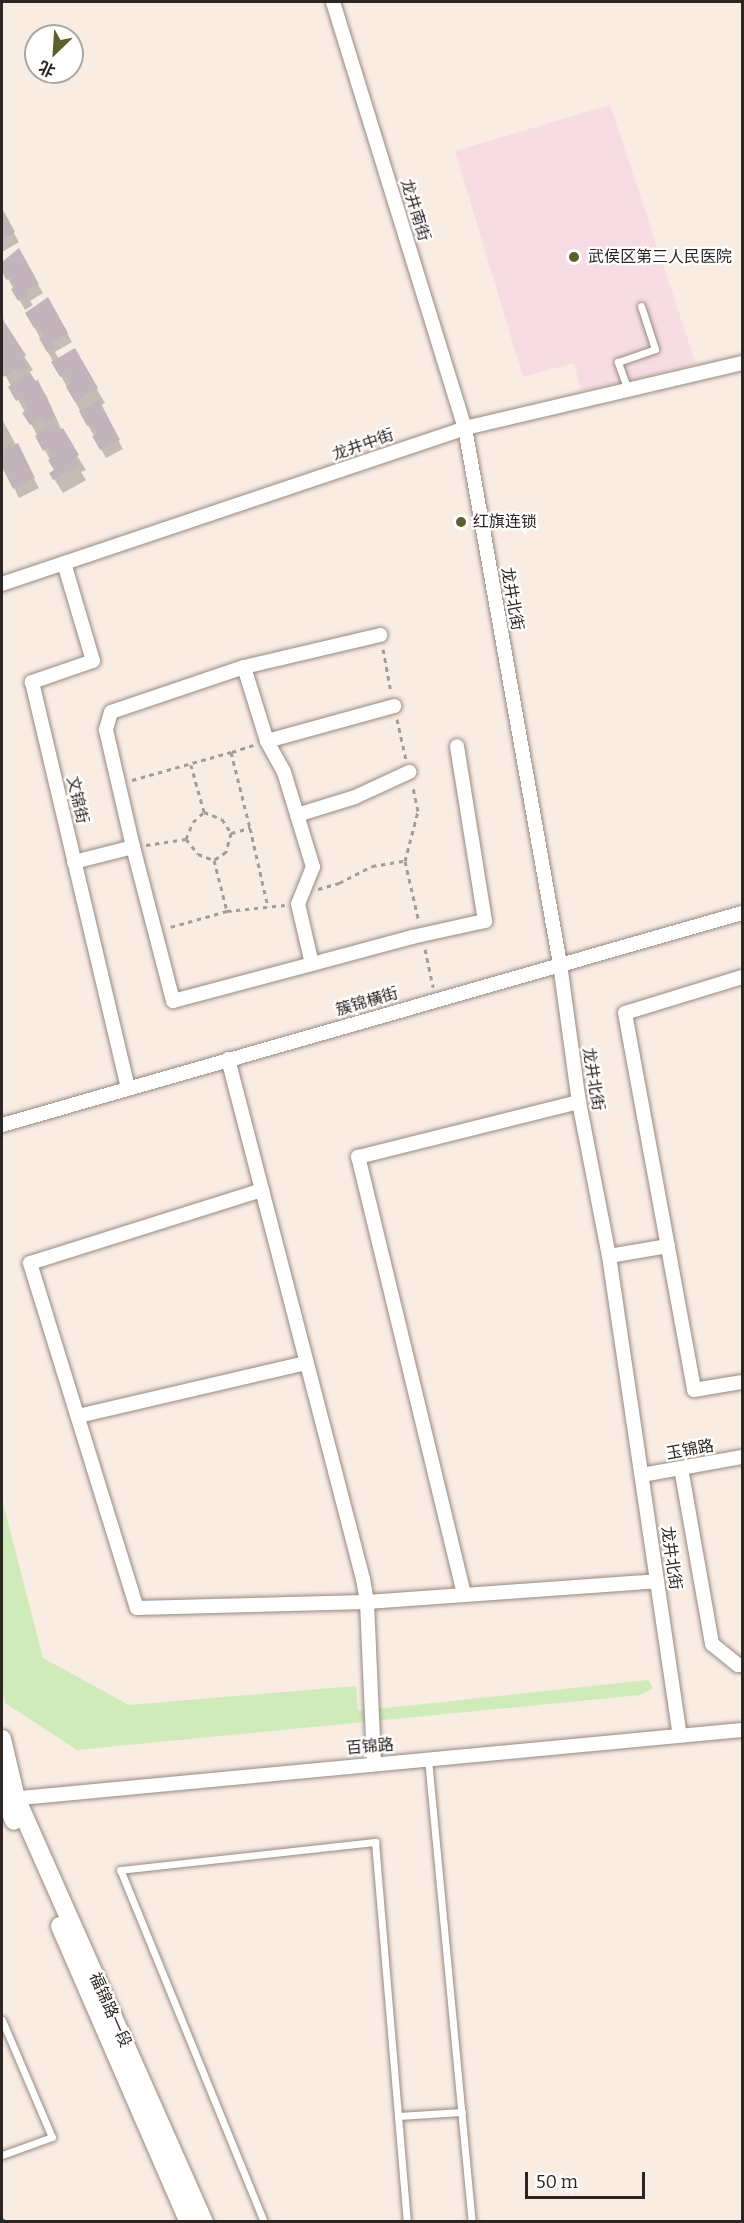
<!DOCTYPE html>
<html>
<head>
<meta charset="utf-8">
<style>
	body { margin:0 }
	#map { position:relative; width:744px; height:2223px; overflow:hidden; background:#f9ece3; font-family:Bitter,"Noto Sans SC",serif }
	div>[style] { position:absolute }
	.medical>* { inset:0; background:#f7dde3 }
	.green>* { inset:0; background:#d0ebba }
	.shadow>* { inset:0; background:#0003 }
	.stream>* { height:4.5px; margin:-2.25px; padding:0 2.25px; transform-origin:2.25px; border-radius:2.25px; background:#11a7b2 }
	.building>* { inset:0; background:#c2b4ba }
	.path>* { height:3px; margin-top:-1.5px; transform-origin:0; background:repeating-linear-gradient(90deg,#a59c95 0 4.5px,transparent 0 9px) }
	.roads { filter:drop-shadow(0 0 2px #968981) drop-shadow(0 0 2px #968981) }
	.service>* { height:7px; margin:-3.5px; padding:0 3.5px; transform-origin:3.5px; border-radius:3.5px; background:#fff }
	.minor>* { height:14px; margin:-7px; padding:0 7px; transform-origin:7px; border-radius:7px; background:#fff }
	.tertiary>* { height:18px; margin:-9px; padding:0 9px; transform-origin:9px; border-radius:9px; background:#fff }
	.dots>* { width:16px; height:16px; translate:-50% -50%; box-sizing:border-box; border:3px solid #fff; border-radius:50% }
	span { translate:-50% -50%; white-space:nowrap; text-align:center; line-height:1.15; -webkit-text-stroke:4.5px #fff; paint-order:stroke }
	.street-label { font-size:16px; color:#2b2623 }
	.poi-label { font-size:16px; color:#2b2623 }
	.left { translate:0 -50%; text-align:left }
	.frame { position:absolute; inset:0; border:3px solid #2b2623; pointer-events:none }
	.north { position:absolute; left:24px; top:24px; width:60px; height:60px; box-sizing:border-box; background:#fff; border:2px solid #aaa8a7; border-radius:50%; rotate:205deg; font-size:16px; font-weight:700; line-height:24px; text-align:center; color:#2b2623 }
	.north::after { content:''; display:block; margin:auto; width:21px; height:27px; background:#5c602e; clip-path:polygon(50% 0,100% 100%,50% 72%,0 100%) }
	.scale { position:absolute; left:525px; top:2172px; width:120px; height:27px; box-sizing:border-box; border:3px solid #2b2623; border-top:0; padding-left:8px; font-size:18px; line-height:21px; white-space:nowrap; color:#2b2623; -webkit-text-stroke:4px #fff; paint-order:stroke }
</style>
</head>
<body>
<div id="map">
	<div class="medical">
		<div style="clip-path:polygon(610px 105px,696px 364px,581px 391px,574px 363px,523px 377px,455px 151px)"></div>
	</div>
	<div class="green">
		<div style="clip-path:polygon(2px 1499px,43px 1658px,129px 1705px,356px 1686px,358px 1711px,648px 1680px,653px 1688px,640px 1695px,77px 1750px,5px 1703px,2px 1687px)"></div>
	</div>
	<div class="shadow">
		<div style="clip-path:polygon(2px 212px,19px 242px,2px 252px)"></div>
		<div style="clip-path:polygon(18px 250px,43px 293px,30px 301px,33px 305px,25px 310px,2px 268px,2px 264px,14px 257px)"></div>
		<div style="clip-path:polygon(48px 300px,72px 342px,55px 352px,59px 359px,74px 350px,105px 403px,100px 406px,123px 449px,106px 458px,27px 314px)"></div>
		<div style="clip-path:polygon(2px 315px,4px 321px,2px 322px,33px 370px,29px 372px,46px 395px,62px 431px,86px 470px,81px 472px,86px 480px,63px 493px,51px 474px,56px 471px,2px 369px)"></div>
		<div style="clip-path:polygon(2px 419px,39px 488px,19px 498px,2px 463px)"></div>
	</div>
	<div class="stream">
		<div style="left:2px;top:2220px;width:4px;rotate:34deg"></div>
	</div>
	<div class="building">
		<div style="clip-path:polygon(2px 208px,15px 232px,2px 240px)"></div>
		<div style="clip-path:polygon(19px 248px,39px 284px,26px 291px,29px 296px,18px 301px,11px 289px,16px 287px,11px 278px,6px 280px,2px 271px,2px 262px)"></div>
		<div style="clip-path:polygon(48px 297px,68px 333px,51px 342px,55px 348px,47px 352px,39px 338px,44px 336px,38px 326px,34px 328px,25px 313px)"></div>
		<div style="clip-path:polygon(3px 320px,26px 355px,22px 358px,28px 367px,18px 373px,16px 370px,4px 377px,2px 372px)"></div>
		<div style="clip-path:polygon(75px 348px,98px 388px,75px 402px,66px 387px,71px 384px,65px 374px,60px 377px,51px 362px)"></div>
		<div style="clip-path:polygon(30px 372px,35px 381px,38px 380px,56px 418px,45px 424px,42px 418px,30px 425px,22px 413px,28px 410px,22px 398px,16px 401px,8px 387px)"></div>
		<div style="clip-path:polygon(99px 400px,120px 440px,100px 450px,92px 436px,97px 434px,92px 424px,87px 426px,79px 411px)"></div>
		<div style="clip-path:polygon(54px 422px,59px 430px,63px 428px,79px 455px,75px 457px,79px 466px,53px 480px,49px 473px,54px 470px,48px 460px,53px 457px,48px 448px,43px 451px,35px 436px)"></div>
		<div style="clip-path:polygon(18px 443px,35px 478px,13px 489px,2px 467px,2px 451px)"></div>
	</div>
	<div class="path">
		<div style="left:383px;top:649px;width:44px;rotate:79.5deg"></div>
		<div style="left:397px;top:719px;width:42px;rotate:77.6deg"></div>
		<div style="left:232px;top:752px;width:23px;rotate:-18deg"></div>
		<div style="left:132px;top:780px;width:103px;rotate:-15.8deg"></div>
		<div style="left:231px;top:752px;width:78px;rotate:76deg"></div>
		<div style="left:204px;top:812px;width:19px;rotate:21deg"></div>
		<div style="left:222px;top:819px;width:17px;rotate:57deg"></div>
		<div style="left:231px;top:833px;width:20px;rotate:105deg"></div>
		<div style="left:226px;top:852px;width:14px;rotate:146deg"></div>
		<div style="left:231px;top:833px;width:20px;rotate:-15deg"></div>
		<div style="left:250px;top:828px;width:81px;rotate:77.2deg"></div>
		<div style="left:186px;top:839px;width:18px;rotate:-68deg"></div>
		<div style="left:193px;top:822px;width:15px;rotate:-42deg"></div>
		<div style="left:204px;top:812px;width:49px;rotate:-105.5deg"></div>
		<div style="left:146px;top:845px;width:40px;rotate:-8.5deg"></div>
		<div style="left:186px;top:839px;width:19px;rotate:51deg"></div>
		<div style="left:198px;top:854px;width:17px;rotate:21deg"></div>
		<div style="left:214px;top:860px;width:53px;rotate:75.7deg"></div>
		<div style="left:227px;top:911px;width:62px;rotate:164.2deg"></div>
		<div style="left:405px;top:861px;width:52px;rotate:-75.4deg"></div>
		<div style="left:418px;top:811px;width:25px;rotate:-102deg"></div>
		<div style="left:318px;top:889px;width:22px;rotate:-16deg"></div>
		<div style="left:339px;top:883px;width:37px;rotate:-27deg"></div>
		<div style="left:372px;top:866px;width:33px;rotate:-9deg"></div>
		<div style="left:405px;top:861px;width:63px;rotate:77.1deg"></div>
		<div style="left:227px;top:911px;width:58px;rotate:-5.9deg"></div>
		<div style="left:425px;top:949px;width:39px;rotate:78deg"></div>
	</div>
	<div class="roads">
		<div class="service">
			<div style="left:628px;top:390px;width:30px;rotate:-110deg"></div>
			<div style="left:618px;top:362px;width:39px;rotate:-19deg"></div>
			<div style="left:655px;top:349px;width:45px;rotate:-108deg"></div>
			<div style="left:428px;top:1759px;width:465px;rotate:84.6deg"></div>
			<div style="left:2px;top:2020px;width:127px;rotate:66.9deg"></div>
			<div style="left:52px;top:2137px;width:53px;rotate:160.2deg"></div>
			<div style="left:398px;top:2116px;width:64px;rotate:-3.6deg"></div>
			<div style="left:264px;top:2222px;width:380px;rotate:-112.2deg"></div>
			<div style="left:120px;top:1870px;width:257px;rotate:-6.3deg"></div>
			<div style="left:375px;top:1842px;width:381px;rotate:85.2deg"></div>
		</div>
		<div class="minor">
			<div style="left:333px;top:2px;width:446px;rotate:72.8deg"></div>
			<div style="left:465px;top:428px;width:544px;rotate:79.95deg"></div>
			<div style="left:560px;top:964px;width:139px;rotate:82.2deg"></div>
			<div style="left:579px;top:1102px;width:157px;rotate:79deg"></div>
			<div style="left:609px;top:1256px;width:485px;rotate:81.6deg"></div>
			<div style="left:64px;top:563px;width:102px;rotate:73.5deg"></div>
			<div style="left:93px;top:661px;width:65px;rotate:161deg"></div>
			<div style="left:32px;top:682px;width:418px;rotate:76.7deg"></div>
			<div style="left:2px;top:584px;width:489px;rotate:-18.6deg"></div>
			<div style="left:465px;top:428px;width:285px;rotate:-13.2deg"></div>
			<div style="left:244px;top:667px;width:140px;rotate:-13.2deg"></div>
			<div style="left:267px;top:741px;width:132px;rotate:-15.4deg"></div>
			<div style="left:297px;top:815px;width:61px;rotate:-17.2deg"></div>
			<div style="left:355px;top:797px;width:60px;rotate:-24.8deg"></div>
			<div style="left:74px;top:862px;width:61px;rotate:-14.3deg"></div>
			<div style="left:133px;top:847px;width:159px;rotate:75.4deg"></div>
			<div style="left:173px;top:1001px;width:144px;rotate:-14.9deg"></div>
			<div style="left:312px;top:964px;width:62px;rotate:-103.1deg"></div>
			<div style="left:298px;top:904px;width:40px;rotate:-68deg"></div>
			<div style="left:313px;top:867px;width:99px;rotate:-107deg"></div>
			<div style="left:284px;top:772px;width:35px;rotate:-119deg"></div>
			<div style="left:267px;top:741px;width:77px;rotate:-107.3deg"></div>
			<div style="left:244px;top:667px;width:140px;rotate:161.3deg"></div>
			<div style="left:111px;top:712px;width:19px;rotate:106deg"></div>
			<div style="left:106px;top:730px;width:120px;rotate:77deg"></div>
			<div style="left:312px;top:964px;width:104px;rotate:-15.1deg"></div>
			<div style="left:412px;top:937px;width:75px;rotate:-12.4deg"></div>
			<div style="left:485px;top:921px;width:177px;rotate:-99.1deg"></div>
			<div style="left:742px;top:977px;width:122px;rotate:162.9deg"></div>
			<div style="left:625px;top:1013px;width:383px;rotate:79.6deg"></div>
			<div style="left:694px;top:1390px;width:49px;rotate:-9.5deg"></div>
			<div style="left:228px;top:1059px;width:537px;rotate:75.45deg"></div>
			<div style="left:363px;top:1579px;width:23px;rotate:80deg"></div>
			<div style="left:367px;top:1602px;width:162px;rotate:87.5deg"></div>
			<div style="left:2px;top:1125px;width:770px;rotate:-15.99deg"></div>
			<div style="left:262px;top:1190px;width:243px;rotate:162.5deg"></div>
			<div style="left:30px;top:1263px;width:361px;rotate:72.8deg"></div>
			<div style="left:137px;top:1608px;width:230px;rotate:-1.5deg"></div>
			<div style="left:367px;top:1602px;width:291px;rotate:-4.1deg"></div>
			<div style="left:609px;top:1256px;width:60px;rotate:-9.6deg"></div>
			<div style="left:78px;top:1416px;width:233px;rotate:-13.1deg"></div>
			<div style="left:681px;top:1468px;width:179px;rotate:80deg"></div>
			<div style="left:712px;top:1644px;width:33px;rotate:39deg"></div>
			<div style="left:738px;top:1665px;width:4px"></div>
			<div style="left:642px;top:1475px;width:102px;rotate:-10.2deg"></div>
			<div style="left:464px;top:1594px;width:450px;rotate:-103.6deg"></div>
			<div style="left:358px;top:1157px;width:228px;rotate:-14deg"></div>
			<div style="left:10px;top:1799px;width:735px;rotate:-5.38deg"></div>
		</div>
		<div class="tertiary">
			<div style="left:2px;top:1739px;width:61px;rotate:76.7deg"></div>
			<div style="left:16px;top:1798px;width:464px;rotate:66.1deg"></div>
			<div style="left:2px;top:1791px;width:32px;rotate:68deg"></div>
			<div style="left:60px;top:1926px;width:323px;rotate:66.5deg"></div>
		</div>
	</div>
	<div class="dots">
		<div style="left:574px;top:257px;background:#5c602e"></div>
		<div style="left:461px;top:522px;background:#5c602e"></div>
	</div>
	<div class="street-label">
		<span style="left:415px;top:210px;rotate:73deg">龙井南街</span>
		<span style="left:363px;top:445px;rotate:-19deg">龙井中街</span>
		<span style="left:512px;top:599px;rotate:80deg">龙井北街</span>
		<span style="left:77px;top:800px;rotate:77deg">文锦街</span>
		<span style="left:367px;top:1002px;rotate:-16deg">簇锦横街</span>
		<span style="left:593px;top:1079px;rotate:81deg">龙井北街</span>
		<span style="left:690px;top:1450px;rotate:-10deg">玉锦路</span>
		<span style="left:671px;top:1558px;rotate:82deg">龙井北街</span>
		<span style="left:370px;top:1747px;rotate:-5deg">百锦路</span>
		<span style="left:110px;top:2010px;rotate:66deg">福锦路一段</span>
	</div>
	<div class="poi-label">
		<span class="left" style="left:588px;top:257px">武侯区第三人民医院</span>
		<span class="left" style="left:473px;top:522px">红旗连锁</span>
	</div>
	<div class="frame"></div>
	<div class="north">北</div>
	<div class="scale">50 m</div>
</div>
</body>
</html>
